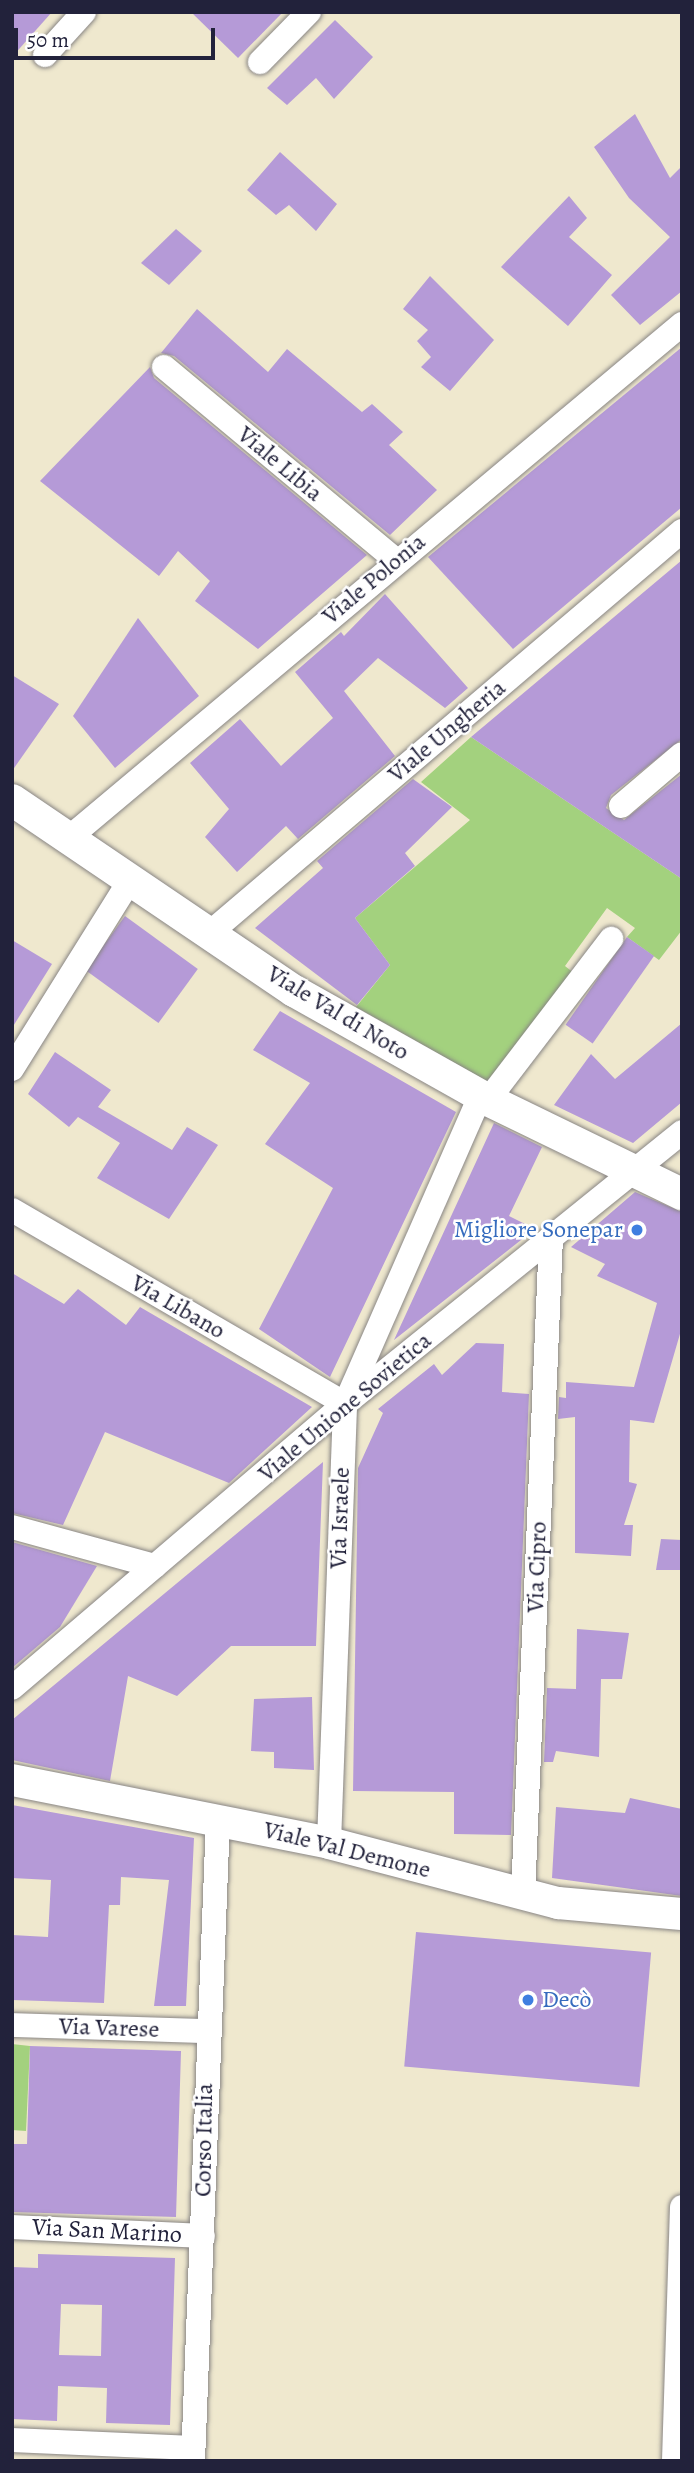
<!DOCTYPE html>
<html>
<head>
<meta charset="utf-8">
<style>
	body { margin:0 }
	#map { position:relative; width:694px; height:2473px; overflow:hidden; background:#efe8ce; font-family:Alegreya,serif }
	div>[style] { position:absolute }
	.green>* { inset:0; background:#a3d17e }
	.building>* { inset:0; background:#b59ad7; transform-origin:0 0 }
	.roads { filter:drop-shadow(0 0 2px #888584) drop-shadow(0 0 2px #888584) }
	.minor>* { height:24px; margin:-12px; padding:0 12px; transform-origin:12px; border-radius:12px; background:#fff }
	.tertiary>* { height:32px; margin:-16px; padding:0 16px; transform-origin:16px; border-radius:16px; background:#fff }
	.dots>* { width:19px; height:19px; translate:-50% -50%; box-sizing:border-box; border:4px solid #fff; border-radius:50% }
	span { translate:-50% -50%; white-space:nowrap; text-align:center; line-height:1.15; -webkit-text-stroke:5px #fff; paint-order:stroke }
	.street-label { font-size:24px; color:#22223b }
	.shop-label { font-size:24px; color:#366cbe }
	.right { translate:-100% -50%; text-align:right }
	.left { translate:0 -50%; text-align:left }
	.frame { position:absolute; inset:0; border:14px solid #22223b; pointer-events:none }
	.scale { position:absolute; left:14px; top:28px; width:201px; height:32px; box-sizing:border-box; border:4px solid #22223b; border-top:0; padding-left:9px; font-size:21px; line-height:24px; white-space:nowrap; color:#22223b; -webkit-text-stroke:5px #fff; paint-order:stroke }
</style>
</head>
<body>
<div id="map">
	<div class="green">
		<div style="clip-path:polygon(471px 737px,682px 879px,682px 930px,659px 960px,627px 937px,635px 928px,607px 908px,565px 966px,575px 974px,490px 1083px,356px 1007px,390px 965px,355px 918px,470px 820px,421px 782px)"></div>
		<div style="clip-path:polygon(12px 2044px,30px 2046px,26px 2131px,12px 2130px)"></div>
	</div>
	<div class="building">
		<div style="clip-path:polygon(12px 12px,52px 12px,12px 57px)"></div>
		<div style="clip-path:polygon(191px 12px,283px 12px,238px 58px)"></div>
		<div style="clip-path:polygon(335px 20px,373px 57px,334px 99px,316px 78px,287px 105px,267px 88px)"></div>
		<div style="clip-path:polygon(635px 114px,670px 178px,682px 166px,682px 291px,640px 325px,611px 295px,670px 237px,629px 198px,594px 147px)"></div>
		<div style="clip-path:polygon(280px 152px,337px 204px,316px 231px,289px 205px,276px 215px,247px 190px)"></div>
		<div style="clip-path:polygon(569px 196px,587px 218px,569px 237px,612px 275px,568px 326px,501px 267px)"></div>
		<div style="clip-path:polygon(176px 229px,202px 251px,169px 285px,141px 263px)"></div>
		<div style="clip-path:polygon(430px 276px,494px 340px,450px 391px,421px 367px,431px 357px,417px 341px,428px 330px,403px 309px)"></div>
		<div style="clip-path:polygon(197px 309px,268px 372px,287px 349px,362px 412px,372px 404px,403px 432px,389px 445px,437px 490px,390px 535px,174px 356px,161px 353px)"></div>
		<div style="clip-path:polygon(682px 347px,682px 507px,513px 649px,428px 557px)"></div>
		<div style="clip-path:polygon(150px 367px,154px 378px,367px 555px,258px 649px,195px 601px,210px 581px,178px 551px,159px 576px,40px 481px)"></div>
		<div style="clip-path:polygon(682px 560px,682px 739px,611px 795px,606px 808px,624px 820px,682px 774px,682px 879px,471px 737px)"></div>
		<div style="clip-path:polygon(385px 594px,468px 688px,445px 708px,378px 658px,344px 691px,395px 756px,298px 839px,286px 826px,237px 872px,205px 837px,229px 809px,190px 763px,240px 719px,281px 766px,333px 718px,295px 672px,341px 632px,344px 636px)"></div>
		<div style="clip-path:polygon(138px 618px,199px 696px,115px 768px,73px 716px)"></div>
		<div style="clip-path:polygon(12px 675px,59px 704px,12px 771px)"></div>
		<div style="clip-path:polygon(413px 779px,452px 807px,405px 853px,415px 866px,355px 918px,390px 965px,357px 1005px,255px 928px,323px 868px,317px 861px)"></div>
		<div style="left:125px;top:916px;width:90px;height:67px;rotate:36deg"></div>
		<div style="left:627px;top:937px;width:33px;height:107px;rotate:35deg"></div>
		<div style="clip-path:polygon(12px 940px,52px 964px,12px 1028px)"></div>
		<div style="clip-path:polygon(280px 1011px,456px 1112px,330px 1377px,259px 1329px,333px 1188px,265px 1144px,310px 1083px,253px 1050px)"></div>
		<div style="clip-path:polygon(682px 1023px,682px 1102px,633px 1143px,554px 1105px,591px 1054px,615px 1079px)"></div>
		<div style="clip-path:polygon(55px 1052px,111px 1090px,98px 1107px,172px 1150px,187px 1127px,218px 1145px,169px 1219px,97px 1178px,120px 1143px,78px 1117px,69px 1127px,28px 1094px)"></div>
		<div style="clip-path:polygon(494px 1123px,542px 1147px,509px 1216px,535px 1229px,394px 1340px)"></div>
		<div style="clip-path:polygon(635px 1192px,682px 1212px,682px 1327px,654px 1423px,630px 1420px,629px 1482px,637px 1484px,624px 1525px,633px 1525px,631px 1556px,575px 1553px,575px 1417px,558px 1419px,559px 1397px,566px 1398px,566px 1382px,634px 1387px,657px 1303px,597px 1276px,605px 1264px,571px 1247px)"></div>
		<div style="clip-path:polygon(12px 1273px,64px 1304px,78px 1289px,126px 1325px,140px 1307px,312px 1407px,229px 1483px,105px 1432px,63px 1525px,12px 1513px)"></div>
		<div style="clip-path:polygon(476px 1343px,504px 1344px,502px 1392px,529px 1394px,511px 1835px,454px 1834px,454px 1792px,353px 1791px,358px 1468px,383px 1413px,378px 1409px,434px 1364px,442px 1375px)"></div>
		<div style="clip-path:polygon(323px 1462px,316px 1646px,231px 1646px,177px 1696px,128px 1676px,110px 1781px,12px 1760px,12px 1720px)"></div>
		<div style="clip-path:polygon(661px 1539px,682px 1540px,682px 1570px,656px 1570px)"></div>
		<div style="clip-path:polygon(12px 1542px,97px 1566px,60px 1627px,12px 1668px)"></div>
		<div style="clip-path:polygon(577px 1629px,629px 1633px,622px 1679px,601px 1679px,599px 1757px,556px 1751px,553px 1762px,544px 1762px,547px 1688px,576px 1689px)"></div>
		<div style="clip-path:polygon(312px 1697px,314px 1770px,274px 1768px,274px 1752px,251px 1751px,254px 1699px)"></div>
		<div style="clip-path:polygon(630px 1798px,682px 1809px,682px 1896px,552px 1878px,556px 1807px,625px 1813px)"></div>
		<div style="clip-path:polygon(12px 1805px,194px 1838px,186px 2006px,154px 2006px,169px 1880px,121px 1877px,120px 1905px,109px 1905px,104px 2003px,12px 2000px,12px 1935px,48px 1937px,51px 1880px,12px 1878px)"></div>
		<div style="left:416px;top:1932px;width:236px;height:135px;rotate:5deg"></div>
		<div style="clip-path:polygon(30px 2046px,181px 2051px,176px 2217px,12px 2212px,12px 2144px,27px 2144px)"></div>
		<div style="clip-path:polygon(evenodd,38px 2254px,175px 2258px,170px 2425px,106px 2423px,107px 2388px,58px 2386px,57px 2421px,12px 2419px,12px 2267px,38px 2268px,38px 2254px,61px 2304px,102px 2305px,101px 2356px,59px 2355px,61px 2304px)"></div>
	</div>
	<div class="roads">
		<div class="minor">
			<div style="left:45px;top:55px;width:58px;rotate:-47.8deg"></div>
			<div style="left:260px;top:62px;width:70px;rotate:-45.6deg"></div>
			<div style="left:164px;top:367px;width:302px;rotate:39.8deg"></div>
			<div style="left:621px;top:806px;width:80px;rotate:-40.4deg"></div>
			<div style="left:70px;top:837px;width:799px;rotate:-39.97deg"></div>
			<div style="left:211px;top:932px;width:619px;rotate:-40.41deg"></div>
			<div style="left:12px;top:1069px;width:226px;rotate:-58deg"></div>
			<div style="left:488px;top:1100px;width:203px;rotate:-52.6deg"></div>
			<div style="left:12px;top:1210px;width:385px;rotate:30.2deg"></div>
			<div style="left:12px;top:1527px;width:148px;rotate:15.3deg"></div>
			<div style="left:12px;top:1688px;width:438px;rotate:-40.5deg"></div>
			<div style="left:345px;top:1404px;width:433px;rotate:-38.9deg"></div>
			<div style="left:329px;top:1843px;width:439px;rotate:-87.9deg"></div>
			<div style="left:345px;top:1404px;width:336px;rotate:-66.3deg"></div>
			<div style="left:523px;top:1895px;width:657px;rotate:-87.56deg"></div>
			<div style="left:12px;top:2025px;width:194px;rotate:1.8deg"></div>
			<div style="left:12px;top:2227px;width:191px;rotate:2.7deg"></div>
			<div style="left:12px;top:2440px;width:181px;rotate:2.5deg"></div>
			<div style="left:193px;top:2461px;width:642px;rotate:-87.77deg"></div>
			<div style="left:674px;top:2461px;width:254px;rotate:-88.2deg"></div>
		</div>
		<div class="tertiary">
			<div style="left:12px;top:800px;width:341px;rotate:34.1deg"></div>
			<div style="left:294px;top:991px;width:223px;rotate:29.3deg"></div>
			<div style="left:488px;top:1100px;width:216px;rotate:25.9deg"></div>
			<div style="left:12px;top:1780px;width:323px;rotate:11.2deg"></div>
			<div style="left:329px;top:1843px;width:237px;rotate:14.7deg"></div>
			<div style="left:558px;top:1903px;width:124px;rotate:5.1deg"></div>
		</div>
	</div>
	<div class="dots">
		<div style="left:637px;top:1230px;background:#3f7fe0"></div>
		<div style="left:528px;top:2000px;background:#3f7fe0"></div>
	</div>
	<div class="street-label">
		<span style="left:280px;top:464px;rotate:40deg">Viale Libia</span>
		<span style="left:374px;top:579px;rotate:-40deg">Viale Polonia</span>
		<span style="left:447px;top:731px;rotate:-40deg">Viale Ungheria</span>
		<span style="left:338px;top:1013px;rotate:31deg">Viale Val di Noto</span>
		<span style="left:178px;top:1307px;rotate:30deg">Via Libano</span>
		<span style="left:345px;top:1407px;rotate:-40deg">Viale Unione Sovietica</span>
		<span style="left:340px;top:1518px;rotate:-88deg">Via Israele</span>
		<span style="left:537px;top:1567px;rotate:-88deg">Via Cipro</span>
		<span style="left:347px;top:1850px;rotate:14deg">Viale Val Demone</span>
		<span style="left:109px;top:2028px;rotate:2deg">Via Varese</span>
		<span style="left:204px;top:2140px;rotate:-89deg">Corso Italia</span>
		<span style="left:107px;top:2231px;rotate:3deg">Via San Marino</span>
	</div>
	<div class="shop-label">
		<span class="right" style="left:623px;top:1230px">Migliore Sonepar</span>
		<span class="left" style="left:542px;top:2000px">Decò</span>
	</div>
	<div class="frame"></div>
	<div class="scale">50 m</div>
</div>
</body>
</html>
